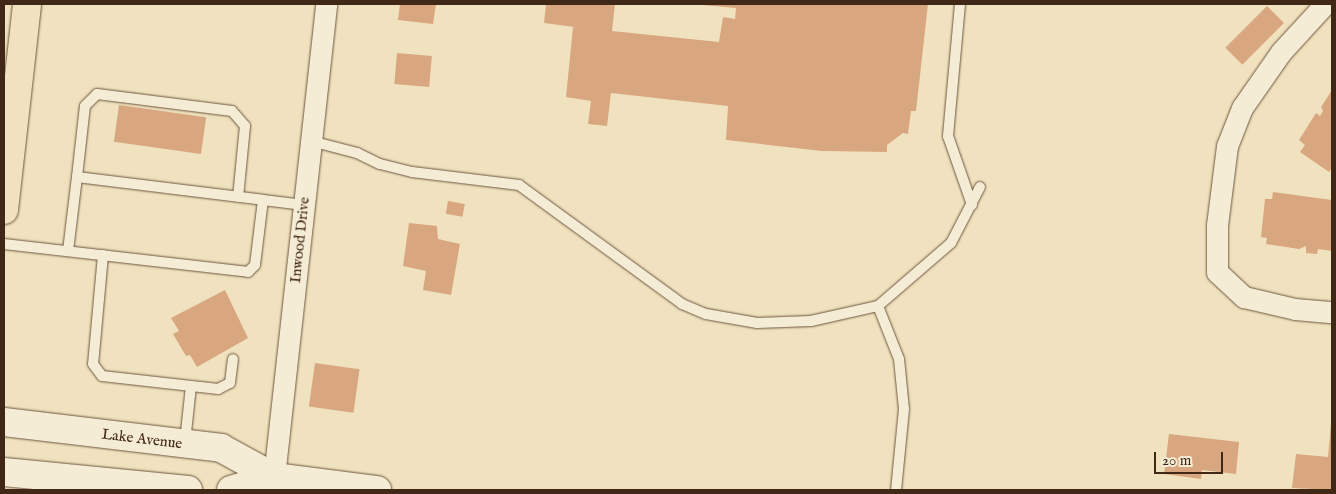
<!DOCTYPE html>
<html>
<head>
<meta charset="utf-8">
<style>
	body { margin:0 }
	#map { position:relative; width:1336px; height:494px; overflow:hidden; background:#f0e2be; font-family:"IM FELL English",serif }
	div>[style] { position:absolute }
	.building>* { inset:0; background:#d8a780; transform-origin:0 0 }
	.roads { filter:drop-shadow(0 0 1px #6d563f) drop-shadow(0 0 1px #6d563f) }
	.lane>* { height:10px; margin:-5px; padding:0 5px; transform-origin:5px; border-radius:5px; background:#f5ecd5 }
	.street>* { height:21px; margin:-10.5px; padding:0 10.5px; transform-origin:10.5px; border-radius:10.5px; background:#f5ecd5 }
	.secondary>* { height:28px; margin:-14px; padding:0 14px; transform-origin:14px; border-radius:14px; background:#f5ecd5 }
	.highway>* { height:28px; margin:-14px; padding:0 14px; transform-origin:14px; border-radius:14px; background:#f0e2be }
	span { translate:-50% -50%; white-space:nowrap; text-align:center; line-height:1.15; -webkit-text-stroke:4px #f5ecd5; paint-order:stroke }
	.street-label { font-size:15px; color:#412715 }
	.frame { position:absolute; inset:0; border:5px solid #412715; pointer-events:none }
	.scale { position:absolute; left:1154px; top:452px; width:69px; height:22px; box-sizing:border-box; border:2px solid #412715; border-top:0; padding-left:6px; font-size:15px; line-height:18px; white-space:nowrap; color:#412715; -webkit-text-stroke:4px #f5ecd5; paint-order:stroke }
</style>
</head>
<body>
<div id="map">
	<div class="building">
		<div style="clip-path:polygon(400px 4px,436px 4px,433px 24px,398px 20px)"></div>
		<div style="clip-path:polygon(546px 4px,615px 4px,612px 31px,719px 42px,723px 17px,735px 19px,736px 8px,691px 4px,928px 4px,916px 111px,911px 111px,908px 134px,903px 133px,887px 145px,887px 152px,822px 151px,726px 140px,728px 106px,611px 93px,607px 126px,588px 124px,591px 101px,566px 97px,573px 27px,582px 28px,544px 23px)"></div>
		<div style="left:1267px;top:6px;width:24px;height:59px;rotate:45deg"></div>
		<div style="left:397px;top:53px;width:35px;height:31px;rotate:5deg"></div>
		<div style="clip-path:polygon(1332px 90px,1332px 168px,1329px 172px,1300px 152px,1305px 145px,1299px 140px,1316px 113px,1320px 116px,1323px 111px,1321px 107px)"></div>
		<div style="left:119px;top:105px;width:88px;height:37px;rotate:8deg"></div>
		<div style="clip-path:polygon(1273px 192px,1332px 200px,1332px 251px,1318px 249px,1317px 254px,1306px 253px,1306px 246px,1299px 249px,1266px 244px,1267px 238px,1261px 237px,1265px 199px,1272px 199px)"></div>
		<div style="left:448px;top:201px;width:17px;height:13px;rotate:10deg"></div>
		<div style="clip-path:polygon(409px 223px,437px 226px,438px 239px,460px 244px,451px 295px,423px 290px,426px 271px,403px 266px)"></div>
		<div style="clip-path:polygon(225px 290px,248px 338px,197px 367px,190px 355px,186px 356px,173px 334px,179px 331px,171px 318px)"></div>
		<div style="left:315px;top:363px;width:45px;height:44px;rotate:8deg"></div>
		<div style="clip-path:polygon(1331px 423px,1332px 490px,1292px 488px,1296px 454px,1328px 457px)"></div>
		<div style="clip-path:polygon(1169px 434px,1239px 442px,1236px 474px,1202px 470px,1201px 479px,1164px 474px)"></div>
	</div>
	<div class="roads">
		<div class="lane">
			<div style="left:960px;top:4px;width:133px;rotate:95.2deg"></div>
			<div style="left:948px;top:136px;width:73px;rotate:70.8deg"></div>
			<div style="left:311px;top:141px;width:48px;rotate:14.6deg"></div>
			<div style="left:357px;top:153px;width:25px;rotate:26deg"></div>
			<div style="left:380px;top:164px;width:33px;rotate:14deg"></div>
			<div style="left:412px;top:172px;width:108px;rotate:6.9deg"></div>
			<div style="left:519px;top:185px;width:202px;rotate:36.1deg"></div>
			<div style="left:682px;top:304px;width:26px;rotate:23deg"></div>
			<div style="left:706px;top:314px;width:52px;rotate:10deg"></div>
			<div style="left:757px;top:323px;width:54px;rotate:-2.1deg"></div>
			<div style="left:811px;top:321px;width:69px;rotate:-12.6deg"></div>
			<div style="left:878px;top:306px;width:96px;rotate:-40.8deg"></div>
			<div style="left:951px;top:243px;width:63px;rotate:-62.6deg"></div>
			<div style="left:77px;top:177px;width:71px;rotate:-83.6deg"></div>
			<div style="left:85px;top:106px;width:17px;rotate:-45deg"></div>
			<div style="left:97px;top:94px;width:136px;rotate:7.2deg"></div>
			<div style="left:232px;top:111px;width:20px;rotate:49deg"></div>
			<div style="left:245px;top:126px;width:71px;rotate:95.6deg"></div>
			<div style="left:4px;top:244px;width:246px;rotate:6.5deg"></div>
			<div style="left:248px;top:272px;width:10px;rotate:-45deg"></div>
			<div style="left:255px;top:265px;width:65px;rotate:-83deg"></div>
			<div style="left:263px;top:200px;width:41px;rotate:7deg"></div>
			<div style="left:68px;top:251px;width:75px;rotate:-83.1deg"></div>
			<div style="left:77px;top:177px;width:187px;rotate:7deg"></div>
			<div style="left:103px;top:255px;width:109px;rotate:95.2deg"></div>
			<div style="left:93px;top:364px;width:15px;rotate:53deg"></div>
			<div style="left:102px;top:376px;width:117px;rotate:6.4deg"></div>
			<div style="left:218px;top:389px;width:13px;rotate:-27deg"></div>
			<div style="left:230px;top:383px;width:24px;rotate:-83deg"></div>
			<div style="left:878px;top:306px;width:57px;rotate:68.4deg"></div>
			<div style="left:899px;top:359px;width:50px;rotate:84.3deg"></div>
			<div style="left:904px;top:409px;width:81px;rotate:95.6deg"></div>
			<div style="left:185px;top:442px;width:56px;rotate:-83.9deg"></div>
		</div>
		<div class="street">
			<div style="left:1325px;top:4px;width:65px;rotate:132.5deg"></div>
			<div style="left:1281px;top:52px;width:68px;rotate:124.9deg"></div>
			<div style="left:1242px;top:108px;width:41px;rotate:111.5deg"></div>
			<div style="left:1227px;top:146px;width:80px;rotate:97.2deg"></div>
			<div style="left:1217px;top:225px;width:47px;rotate:90deg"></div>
			<div style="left:1217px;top:272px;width:37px;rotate:43deg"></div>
			<div style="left:1244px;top:297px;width:52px;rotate:13.2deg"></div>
			<div style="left:1295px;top:309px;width:37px;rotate:5deg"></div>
			<div style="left:274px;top:477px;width:476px;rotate:-83.7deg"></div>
		</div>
		<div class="secondary">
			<div style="left:4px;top:422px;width:219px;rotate:6.8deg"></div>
			<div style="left:221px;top:448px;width:60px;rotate:28.7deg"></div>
			<div style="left:274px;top:477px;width:104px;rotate:7.2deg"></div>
			<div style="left:4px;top:472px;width:185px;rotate:5.6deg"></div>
			<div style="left:231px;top:490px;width:45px;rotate:-16.8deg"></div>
		</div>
		<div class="highway">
			<div style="left:4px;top:210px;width:207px;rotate:-83.6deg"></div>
		</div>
	</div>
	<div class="street-label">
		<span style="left:300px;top:240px;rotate:-84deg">Inwood Drive</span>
		<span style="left:142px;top:439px;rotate:7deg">Lake Avenue</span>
	</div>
	<div class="frame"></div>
	<div class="scale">20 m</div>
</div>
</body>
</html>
